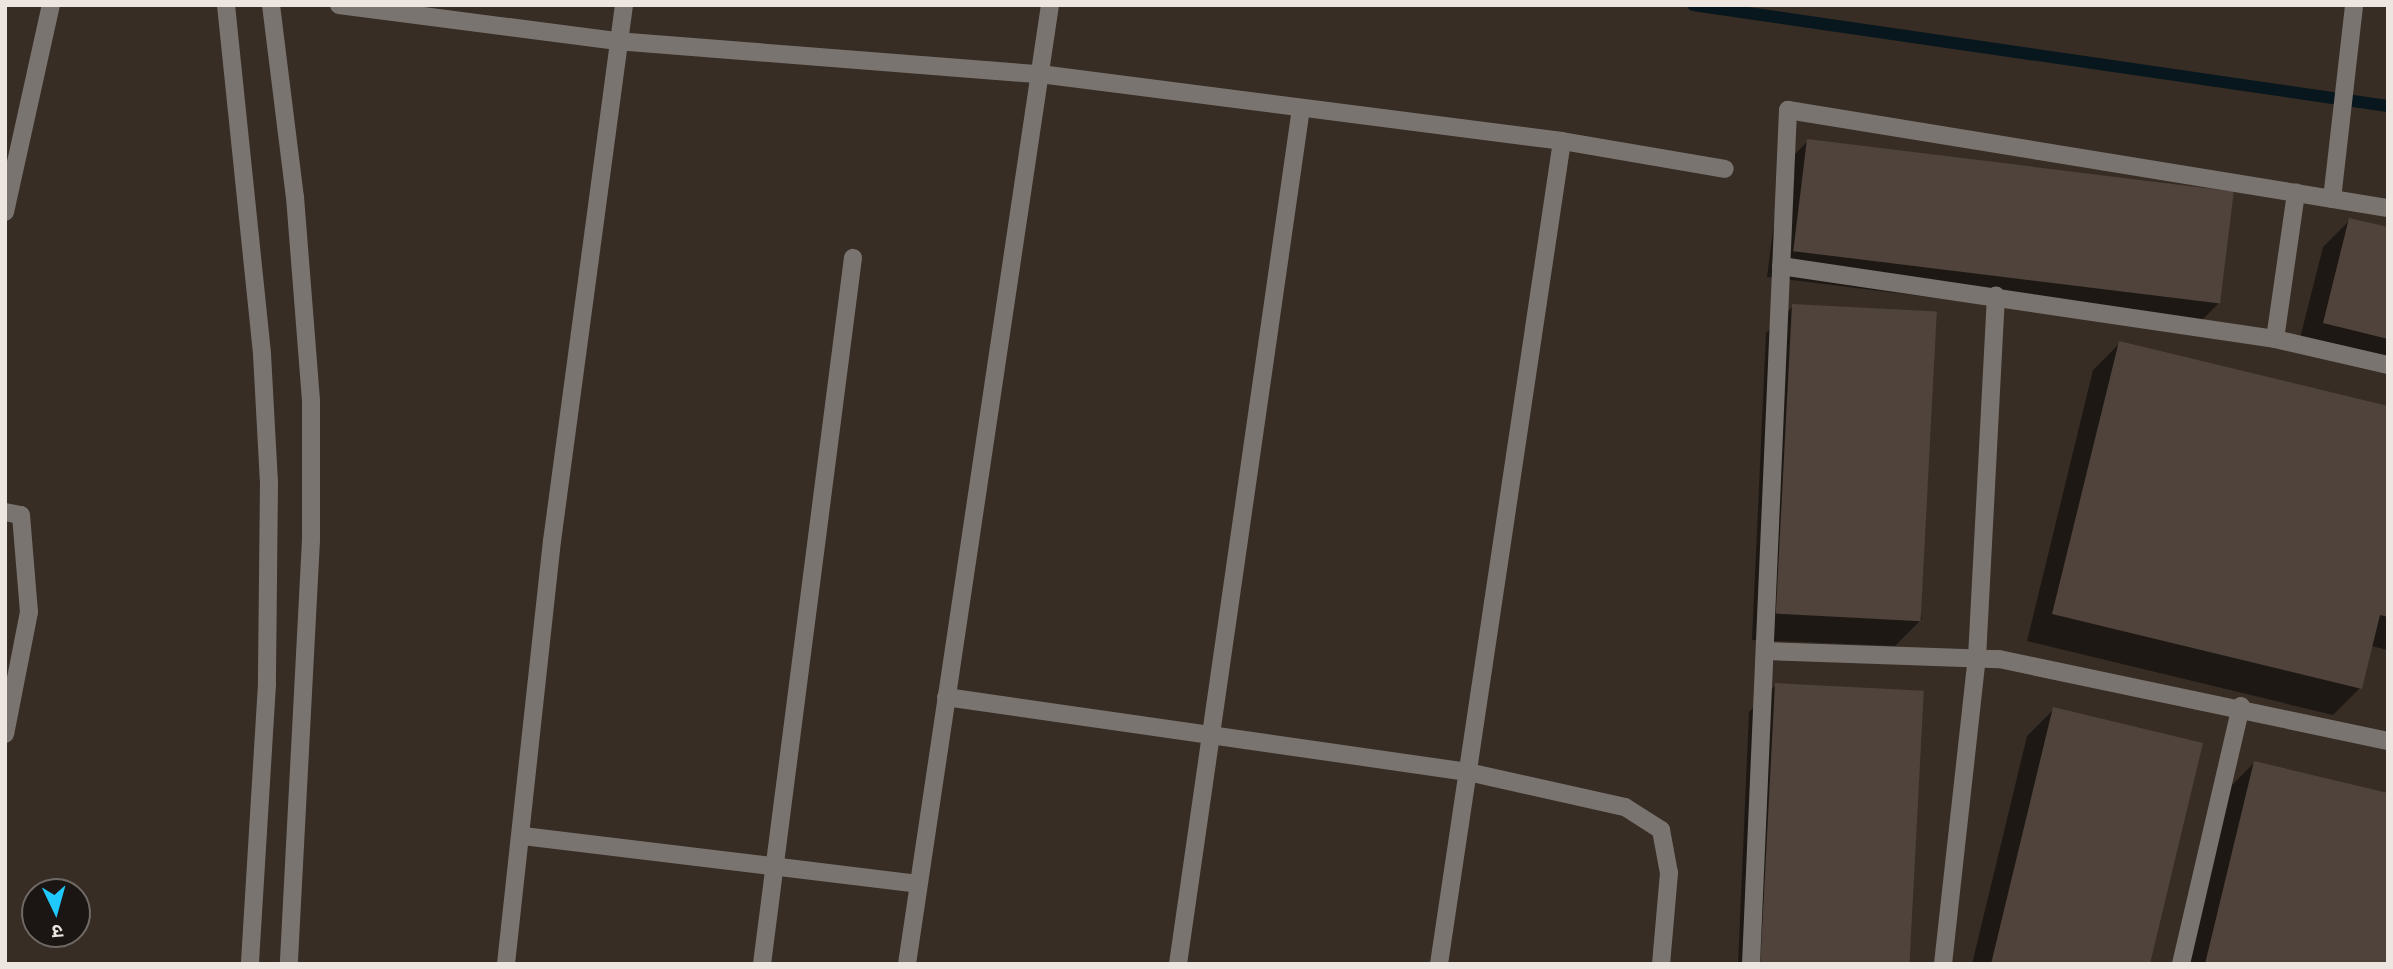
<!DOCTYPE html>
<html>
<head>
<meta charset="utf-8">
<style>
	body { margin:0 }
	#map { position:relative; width:2393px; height:969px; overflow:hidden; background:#382d25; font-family:Manrope,"Noto Sans Devanagari",sans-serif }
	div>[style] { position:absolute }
	.shadow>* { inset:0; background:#0007 }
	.stream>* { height:12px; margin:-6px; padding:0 6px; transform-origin:6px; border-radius:6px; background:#07171d }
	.building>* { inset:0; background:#4f433b; transform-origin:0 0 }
	.minor>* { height:18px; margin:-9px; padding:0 9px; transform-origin:9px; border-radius:9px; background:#7a7470 }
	span { translate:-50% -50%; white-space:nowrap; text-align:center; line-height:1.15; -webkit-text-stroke:7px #1b1613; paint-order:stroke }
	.frame { position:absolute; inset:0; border:7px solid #ede5e0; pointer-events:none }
	.north { position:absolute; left:21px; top:878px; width:70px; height:70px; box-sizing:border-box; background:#1b1613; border:2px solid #6f6965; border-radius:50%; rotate:175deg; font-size:19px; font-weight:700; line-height:28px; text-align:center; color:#ede5e0 }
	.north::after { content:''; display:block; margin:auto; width:24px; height:32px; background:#20c9fd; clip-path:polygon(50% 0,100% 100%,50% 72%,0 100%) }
</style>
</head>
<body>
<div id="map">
	<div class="shadow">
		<div style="clip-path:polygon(1808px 141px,2219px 303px,2192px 330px,1767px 277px,1781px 168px)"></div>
		<div style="clip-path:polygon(2350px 220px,2388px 229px,2388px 372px,2297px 350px,2323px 247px)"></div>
		<div style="clip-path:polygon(1793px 306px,1922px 619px,1895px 646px,1752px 640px,1766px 333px)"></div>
		<div style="clip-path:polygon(2120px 343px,2388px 408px,2388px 650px,2371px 646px,2360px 688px,2333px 715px,2027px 641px,2093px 370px)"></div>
		<div style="clip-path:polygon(1776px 685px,1910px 964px,1738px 964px,1749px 712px)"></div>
		<div style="clip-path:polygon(2054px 709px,2148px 964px,1972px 964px,2027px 736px)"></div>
		<div style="clip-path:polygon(2254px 763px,2388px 964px,2186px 964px,2227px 790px)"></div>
	</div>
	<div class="stream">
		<div style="left:1693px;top:5px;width:702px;rotate:8.27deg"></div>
	</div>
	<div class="building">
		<div style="left:1807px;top:139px;width:430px;height:113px;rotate:7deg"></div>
		<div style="clip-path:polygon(2349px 218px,2388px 227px,2388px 339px,2323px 323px)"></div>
		<div style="left:1792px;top:304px;width:145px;height:310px;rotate:3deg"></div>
		<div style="clip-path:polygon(2119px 341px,2388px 406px,2388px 617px,2380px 615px,2362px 689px,2052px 614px)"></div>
		<div style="left:1775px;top:683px;width:149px;height:281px;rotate:3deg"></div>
		<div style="clip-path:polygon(2053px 707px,2203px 743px,2150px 964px,1991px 964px)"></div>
		<div style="clip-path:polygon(2254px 761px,2388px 793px,2388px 964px,2205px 964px)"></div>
	</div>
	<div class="minor">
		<div style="left:226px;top:5px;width:351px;rotate:84.1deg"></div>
		<div style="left:262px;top:354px;width:128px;rotate:86.9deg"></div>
		<div style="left:269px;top:482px;width:202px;rotate:90.6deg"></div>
		<div style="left:267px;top:684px;width:281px;rotate:93.5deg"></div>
		<div style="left:271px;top:5px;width:193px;rotate:82.9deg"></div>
		<div style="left:295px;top:197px;width:205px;rotate:85.5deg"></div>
		<div style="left:311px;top:401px;width:139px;rotate:90deg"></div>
		<div style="left:311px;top:540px;width:425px;rotate:93deg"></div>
		<div style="left:339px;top:5px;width:279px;rotate:7.4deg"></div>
		<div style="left:616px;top:41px;width:425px;rotate:4.5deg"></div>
		<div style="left:1040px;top:74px;width:526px;rotate:7.31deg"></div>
		<div style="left:1562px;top:141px;width:165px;rotate:9.7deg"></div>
		<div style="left:2332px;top:199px;width:195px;rotate:-83.5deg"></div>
		<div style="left:5px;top:212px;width:212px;rotate:-77.5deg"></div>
		<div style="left:1781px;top:266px;width:499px;rotate:8.4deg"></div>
		<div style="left:2275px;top:339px;width:116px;rotate:13deg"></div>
		<div style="left:2275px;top:339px;width:148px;rotate:-81.8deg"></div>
		<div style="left:5px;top:512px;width:16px;rotate:11deg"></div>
		<div style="left:21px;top:515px;width:97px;rotate:85.3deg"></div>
		<div style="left:29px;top:612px;width:124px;rotate:101.1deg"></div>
		<div style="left:1765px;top:651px;width:234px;rotate:2deg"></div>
		<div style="left:1999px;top:659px;width:398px;rotate:11.9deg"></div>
		<div style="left:946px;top:697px;width:527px;rotate:8.18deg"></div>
		<div style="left:1468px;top:772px;width:161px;rotate:12.6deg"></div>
		<div style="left:1625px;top:807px;width:43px;rotate:32.6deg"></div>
		<div style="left:1661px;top:830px;width:44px;rotate:79.5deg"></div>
		<div style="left:1669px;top:873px;width:91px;rotate:95deg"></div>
		<div style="left:523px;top:836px;width:398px;rotate:6.9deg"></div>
		<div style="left:506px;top:964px;width:425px;rotate:-83.8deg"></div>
		<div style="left:552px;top:541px;width:541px;rotate:-82.35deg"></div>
		<div style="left:762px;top:964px;width:712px;rotate:-82.66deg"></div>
		<div style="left:907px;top:964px;width:970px;rotate:-81.52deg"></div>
		<div style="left:1178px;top:964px;width:865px;rotate:-81.82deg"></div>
		<div style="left:1439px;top:964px;width:832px;rotate:-81.5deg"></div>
		<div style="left:1751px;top:964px;width:855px;rotate:-87.52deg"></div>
		<div style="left:1788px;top:110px;width:608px;rotate:9.28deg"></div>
		<div style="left:1943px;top:964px;width:308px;rotate:-83.7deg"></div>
		<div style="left:1977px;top:658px;width:363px;rotate:-87deg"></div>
		<div style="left:2181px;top:964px;width:265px;rotate:-76.9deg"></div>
	</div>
	<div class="frame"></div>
	<div class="north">उ</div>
</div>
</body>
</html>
